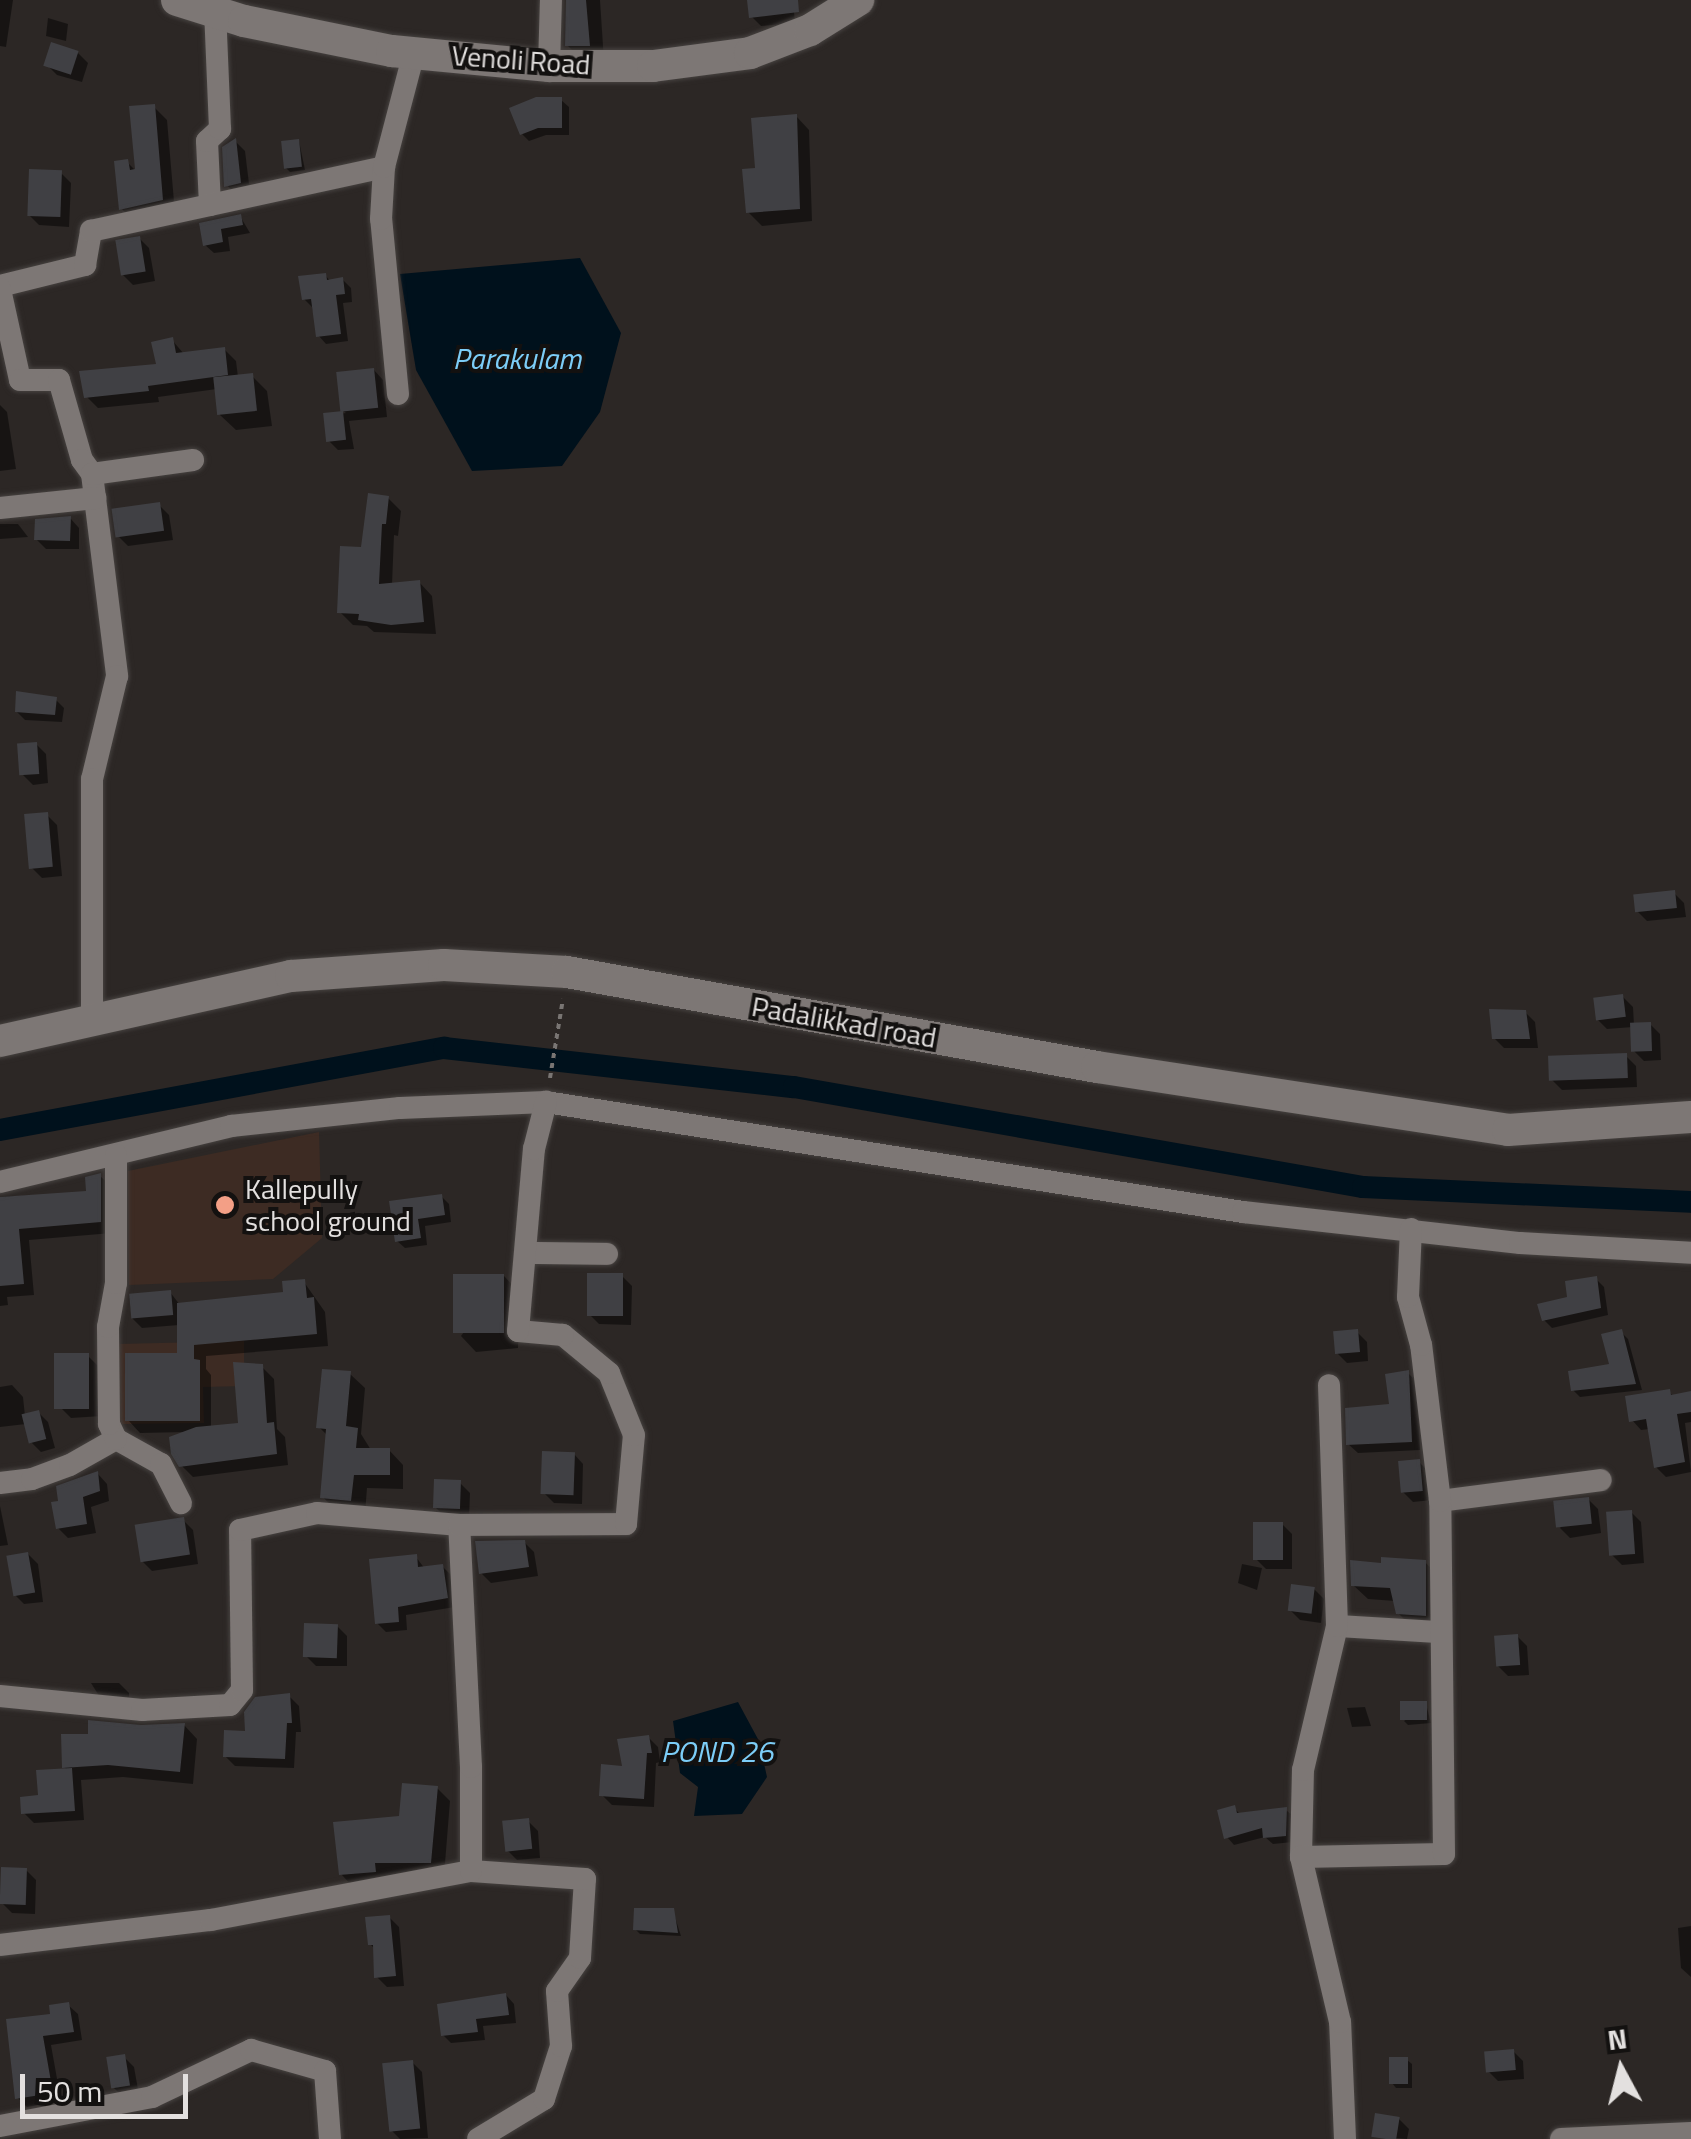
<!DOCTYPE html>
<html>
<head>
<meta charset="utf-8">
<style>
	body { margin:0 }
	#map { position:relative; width:1691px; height:2139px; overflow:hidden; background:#2c2725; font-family:"Titillium Web",sans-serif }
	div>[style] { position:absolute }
	.education>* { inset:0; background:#3d2b23 }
	.water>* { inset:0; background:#00111c }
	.shadow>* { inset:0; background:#0007 }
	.canal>* { height:22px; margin:-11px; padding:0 11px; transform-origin:11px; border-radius:11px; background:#00111c }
	.building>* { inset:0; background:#404044; transform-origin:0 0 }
	.path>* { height:4px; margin-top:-2px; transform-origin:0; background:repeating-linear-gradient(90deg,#797573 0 5px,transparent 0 10px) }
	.roads { filter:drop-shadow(0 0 2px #464240) drop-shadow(0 0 2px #464240) }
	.street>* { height:22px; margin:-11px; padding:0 11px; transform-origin:11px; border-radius:11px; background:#7d7775 }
	.secondary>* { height:32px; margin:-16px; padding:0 16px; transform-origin:16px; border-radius:16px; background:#7d7775 }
	.dots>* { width:28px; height:28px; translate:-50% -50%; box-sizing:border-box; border:5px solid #131110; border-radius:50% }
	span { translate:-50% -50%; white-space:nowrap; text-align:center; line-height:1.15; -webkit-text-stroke:8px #131110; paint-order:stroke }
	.street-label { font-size:28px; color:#e3e0df }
	.poi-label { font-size:28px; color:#e3e0df }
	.left { translate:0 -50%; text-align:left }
	.water-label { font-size:30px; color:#7ccdf7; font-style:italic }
	.north { position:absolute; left:1571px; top:2019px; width:100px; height:100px; -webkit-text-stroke:8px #131110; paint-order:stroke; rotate:353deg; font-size:28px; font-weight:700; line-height:40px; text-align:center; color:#e3e0df }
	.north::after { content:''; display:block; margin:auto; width:35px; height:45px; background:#e3e0df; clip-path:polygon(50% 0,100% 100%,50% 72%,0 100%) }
	.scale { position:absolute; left:20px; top:2074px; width:168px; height:45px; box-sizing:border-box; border:5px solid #e3e0df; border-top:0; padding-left:12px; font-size:30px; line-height:35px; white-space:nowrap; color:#e3e0df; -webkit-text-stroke:8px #131110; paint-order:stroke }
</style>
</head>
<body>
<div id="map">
	<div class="education">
		<div style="clip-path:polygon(319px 1132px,322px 1238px,273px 1279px,129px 1285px,128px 1171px)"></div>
		<div style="clip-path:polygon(244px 1341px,244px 1386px,203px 1387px,204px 1423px,119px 1424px,118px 1344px)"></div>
	</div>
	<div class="water">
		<div style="clip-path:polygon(580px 258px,621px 333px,600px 412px,562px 466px,472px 471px,416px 370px,400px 274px)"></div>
		<div style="clip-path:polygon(738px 1702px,759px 1741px,767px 1777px,742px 1814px,694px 1816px,698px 1787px,680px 1773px,673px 1721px)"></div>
	</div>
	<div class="shadow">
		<div style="clip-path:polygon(0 0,13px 0,6px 47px,0 46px)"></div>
		<div style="clip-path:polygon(568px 0,600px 0,604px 61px,583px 61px,567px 45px)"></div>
		<div style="clip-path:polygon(750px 0,793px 0,795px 23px,761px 26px,751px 16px)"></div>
		<div style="clip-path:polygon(48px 18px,68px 24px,66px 41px,46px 36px)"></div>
		<div style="clip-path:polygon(78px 53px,88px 63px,82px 82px,57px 75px,47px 65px)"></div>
		<div style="clip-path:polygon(561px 100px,569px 107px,569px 135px,546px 135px,529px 141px,522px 134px)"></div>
		<div style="clip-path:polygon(154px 107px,167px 120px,175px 213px,134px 222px,121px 208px,127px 162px,138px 173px)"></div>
		<div style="clip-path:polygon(796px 116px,809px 130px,812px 221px,762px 226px,748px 212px,758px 170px)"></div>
		<div style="clip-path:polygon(299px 141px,305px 170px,290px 172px,286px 168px)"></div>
		<div style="clip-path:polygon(236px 142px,245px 151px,250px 192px,236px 195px,227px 185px)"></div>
		<div style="clip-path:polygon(61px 173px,71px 183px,69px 227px,39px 225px,29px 215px)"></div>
		<div style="clip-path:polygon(240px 216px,250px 233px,228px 237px,230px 251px,214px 253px,205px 245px,202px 225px)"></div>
		<div style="clip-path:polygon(139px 238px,149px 248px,155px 281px,133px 285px,123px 275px)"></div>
		<div style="clip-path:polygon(325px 275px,331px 282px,343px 280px,351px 288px,352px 302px,343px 303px,348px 341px,326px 344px,318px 335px,312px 307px,304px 299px)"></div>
		<div style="clip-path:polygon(172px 340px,184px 354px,224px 349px,236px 361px,238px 377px,252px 376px,267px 391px,272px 426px,236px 430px,220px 415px,217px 389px,158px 397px,159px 402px,98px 408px,86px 396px,159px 366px)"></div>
		<div style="clip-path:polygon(374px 370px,383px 380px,387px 417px,349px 421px,354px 449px,338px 450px,328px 440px,326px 416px,346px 413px,342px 410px)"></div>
		<div style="clip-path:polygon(0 405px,7px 412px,16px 469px,0 471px)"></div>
		<div style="clip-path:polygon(388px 498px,401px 511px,398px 536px,394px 535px,392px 585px,419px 582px,432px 596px,436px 634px,374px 632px,367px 626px,353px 625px,340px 612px)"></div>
		<div style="clip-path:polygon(159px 505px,169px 515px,173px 540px,128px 546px,118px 536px)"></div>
		<div style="clip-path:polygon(70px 518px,79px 528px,79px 549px,46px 549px,36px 539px)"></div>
		<div style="clip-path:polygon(0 524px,18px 524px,28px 537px,0 539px)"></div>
		<div style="clip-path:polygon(56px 700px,64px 708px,62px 722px,25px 720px,17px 712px)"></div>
		<div style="clip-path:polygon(36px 744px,46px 754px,48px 783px,33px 785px,23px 775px)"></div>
		<div style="clip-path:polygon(47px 815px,57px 825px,62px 876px,42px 878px,32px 868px)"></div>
		<div style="clip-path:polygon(1674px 893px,1684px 903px,1686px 917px,1647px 921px,1637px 911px)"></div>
		<div style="clip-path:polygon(1623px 997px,1633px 1007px,1634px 1025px,1650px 1024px,1660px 1034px,1661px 1060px,1644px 1061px,1634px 1051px,1633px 1027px,1607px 1029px,1597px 1019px)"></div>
		<div style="clip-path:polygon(1525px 1012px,1535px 1022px,1538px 1048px,1504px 1048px,1494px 1038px)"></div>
		<div style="clip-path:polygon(1626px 1056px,1636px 1066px,1637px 1087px,1562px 1090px,1552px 1080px)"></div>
		<div style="clip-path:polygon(100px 1176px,112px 1187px,112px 1233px,29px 1240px,34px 1295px,7px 1297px,8px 1305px,0 1306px,0 1197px,89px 1193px)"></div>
		<div style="clip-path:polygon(441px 1196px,449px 1204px,451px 1222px,425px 1226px,427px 1245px,405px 1248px,397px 1241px,392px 1204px)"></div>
		<div style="clip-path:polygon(504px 1276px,519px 1292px,518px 1348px,476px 1352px,461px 1336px)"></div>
		<div style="clip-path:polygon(622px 1276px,632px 1286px,631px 1325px,599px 1324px,589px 1314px)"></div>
		<div style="clip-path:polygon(1596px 1279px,1604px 1287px,1608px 1315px,1552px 1328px,1544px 1320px)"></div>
		<div style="clip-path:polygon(304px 1282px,325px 1312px,328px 1346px,206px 1356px,206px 1369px,211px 1375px,211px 1428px,240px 1425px,262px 1367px,274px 1379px,277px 1429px,285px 1437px,288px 1465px,193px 1477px,181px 1465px,187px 1432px,140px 1433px,128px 1420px,179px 1355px,179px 1325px,142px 1328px,132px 1318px,170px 1292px,180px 1305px,285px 1294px)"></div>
		<div style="clip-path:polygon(1357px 1332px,1367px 1342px,1368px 1361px,1347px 1363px,1337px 1353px)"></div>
		<div style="clip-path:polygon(1621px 1332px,1628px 1339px,1642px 1390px,1580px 1397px,1573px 1390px,1612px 1366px)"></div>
		<div style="clip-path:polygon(88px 1356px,98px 1366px,102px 1416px,71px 1418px,61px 1408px)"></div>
		<div style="clip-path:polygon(1408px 1373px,1417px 1382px,1420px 1450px,1358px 1453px,1348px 1444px,1392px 1407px)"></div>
		<div style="clip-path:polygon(350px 1374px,365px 1388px,361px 1434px,371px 1450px,389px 1450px,403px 1465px,403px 1489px,367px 1488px,365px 1514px,337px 1512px,323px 1497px,328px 1436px,319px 1427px)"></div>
		<div style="clip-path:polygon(12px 1385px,23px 1397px,25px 1416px,38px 1412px,48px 1422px,55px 1448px,41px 1452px,31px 1442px,26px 1424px,0 1427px,0 1387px)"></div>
		<div style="clip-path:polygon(1669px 1392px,1674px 1397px,1691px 1396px,1691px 1422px,1685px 1423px,1691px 1472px,1666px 1477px,1656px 1467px,1650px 1429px,1641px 1430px,1632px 1420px)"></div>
		<div style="clip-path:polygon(574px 1454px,583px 1464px,582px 1504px,554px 1503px,544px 1493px)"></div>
		<div style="clip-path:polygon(1419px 1462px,1429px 1472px,1432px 1500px,1413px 1502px,1403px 1492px)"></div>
		<div style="clip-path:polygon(98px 1474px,107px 1484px,109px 1501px,91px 1507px,96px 1533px,68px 1538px,58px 1528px)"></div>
		<div style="clip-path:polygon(460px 1483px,470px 1493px,469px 1519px,445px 1517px,435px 1507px)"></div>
		<div style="clip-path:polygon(1588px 1499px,1598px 1509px,1601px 1533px,1570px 1538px,1560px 1528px)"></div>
		<div style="clip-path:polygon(0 1506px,8px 1545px,0 1546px)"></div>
		<div style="clip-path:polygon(1631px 1512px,1641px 1522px,1644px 1563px,1622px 1565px,1612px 1555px)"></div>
		<div style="clip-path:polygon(183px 1520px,193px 1530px,198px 1564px,152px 1571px,142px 1561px)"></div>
		<div style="clip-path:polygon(1282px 1524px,1292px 1534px,1292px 1569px,1266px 1569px,1256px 1559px)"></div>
		<div style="clip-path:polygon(524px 1542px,534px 1552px,538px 1576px,491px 1583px,481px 1573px)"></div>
		<div style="clip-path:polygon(28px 1554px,38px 1564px,43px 1602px,24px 1604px,14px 1594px)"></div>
		<div style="clip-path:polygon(416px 1557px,425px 1569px,442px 1566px,451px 1575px,455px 1607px,406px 1615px,407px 1630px,386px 1632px,377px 1623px)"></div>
		<div style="clip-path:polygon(1425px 1562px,1439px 1577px,1440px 1630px,1413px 1628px,1398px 1613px,1395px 1601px,1368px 1599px,1353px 1585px,1383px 1566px)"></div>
		<div style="clip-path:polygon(1242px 1564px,1262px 1568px,1257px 1590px,1238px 1583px)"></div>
		<div style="clip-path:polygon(1314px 1589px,1324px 1599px,1321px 1623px,1300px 1620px,1290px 1610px)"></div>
		<div style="clip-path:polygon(337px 1626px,347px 1636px,347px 1666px,316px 1666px,306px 1656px)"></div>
		<div style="clip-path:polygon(1517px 1636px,1527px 1646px,1529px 1675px,1508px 1676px,1498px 1666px)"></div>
		<div style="clip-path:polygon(91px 1683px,119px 1683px,129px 1693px,129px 1701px,101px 1699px)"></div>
		<div style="clip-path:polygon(289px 1696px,299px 1706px,301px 1732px,296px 1732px,294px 1768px,235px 1766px,225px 1756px)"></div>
		<div style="clip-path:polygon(1426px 1704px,1431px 1723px,1408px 1725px,1404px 1721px)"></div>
		<div style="clip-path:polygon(1365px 1707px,1371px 1726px,1352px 1727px,1347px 1708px)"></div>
		<div style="clip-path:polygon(184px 1725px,197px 1739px,193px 1784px,123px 1777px,81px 1780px,84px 1820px,34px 1823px,24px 1813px,68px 1771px,64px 1767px,91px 1736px)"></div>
		<div style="clip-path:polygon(648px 1737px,658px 1747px,660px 1762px,656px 1763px,654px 1807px,612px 1805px,602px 1795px)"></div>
		<div style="clip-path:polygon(437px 1788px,450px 1801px,444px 1876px,354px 1888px,341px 1874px)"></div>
		<div style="clip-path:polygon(1234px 1808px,1241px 1815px,1286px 1810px,1294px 1817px,1293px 1842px,1273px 1844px,1265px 1837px,1234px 1845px,1227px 1837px)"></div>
		<div style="clip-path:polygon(528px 1821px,538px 1831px,540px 1858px,517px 1860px,507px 1850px)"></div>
		<div style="clip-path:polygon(26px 1870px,36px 1880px,35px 1914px,12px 1913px,2px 1903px)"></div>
		<div style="clip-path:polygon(673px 1911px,681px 1936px,640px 1934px,636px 1930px)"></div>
		<div style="clip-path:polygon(389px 1917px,399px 1927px,404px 1986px,387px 1987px,377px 1977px,376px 1950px,370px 1944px)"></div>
		<div style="clip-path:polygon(1691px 1926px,1691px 1977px,1681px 1968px,1678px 1928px)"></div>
		<div style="clip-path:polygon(506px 1995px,514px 2004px,516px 2023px,483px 2026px,485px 2040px,451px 2043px,443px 2035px)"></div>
		<div style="clip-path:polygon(68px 2005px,78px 2014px,82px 2040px,51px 2045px,61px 2101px,27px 2107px,18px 2098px,9px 2021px,53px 2016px)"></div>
		<div style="clip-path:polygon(1513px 2051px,1523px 2061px,1524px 2079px,1498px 2081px,1488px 2071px)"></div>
		<div style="clip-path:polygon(124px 2057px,134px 2067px,139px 2095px,124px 2098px,114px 2088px)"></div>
		<div style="clip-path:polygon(1407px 2060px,1412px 2064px,1412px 2088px,1396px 2088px,1392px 2083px)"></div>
		<div style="clip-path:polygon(412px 2062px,422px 2072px,428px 2138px,400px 2139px,391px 2130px)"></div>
		<div style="clip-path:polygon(1399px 2119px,1409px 2129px,1407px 2139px,1373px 2136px)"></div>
	</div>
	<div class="canal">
		<div style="left:0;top:1130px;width:452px;rotate:-10.5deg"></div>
		<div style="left:444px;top:1048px;width:352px;rotate:6.4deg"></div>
		<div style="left:794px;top:1087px;width:578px;rotate:9.97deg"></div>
		<div style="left:1363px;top:1187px;width:328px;rotate:2.6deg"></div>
	</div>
	<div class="building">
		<div style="clip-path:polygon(566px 0,586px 0,590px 46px,565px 46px)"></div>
		<div style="clip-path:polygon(747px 0,798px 0,799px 12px,749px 18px)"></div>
		<div style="left:51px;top:42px;width:29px;height:25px;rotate:18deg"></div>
		<div style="clip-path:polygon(536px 97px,562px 97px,562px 128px,538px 128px,520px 135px,509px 108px)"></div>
		<div style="clip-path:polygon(155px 104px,163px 200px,119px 210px,114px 161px,128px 159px,130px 170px,135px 169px,129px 106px)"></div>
		<div style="clip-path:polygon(797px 114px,800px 209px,746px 213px,742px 169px,755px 168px,751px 118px)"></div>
		<div style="clip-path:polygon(236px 138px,241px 183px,224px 187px,222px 147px)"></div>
		<div style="left:299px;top:139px;width:28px;height:18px;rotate:84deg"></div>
		<div style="left:29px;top:169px;width:33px;height:47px;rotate:2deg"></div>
		<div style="clip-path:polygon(241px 214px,243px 225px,221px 229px,223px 242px,203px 246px,199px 223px)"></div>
		<div style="left:140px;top:236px;width:36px;height:25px;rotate:81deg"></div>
		<div style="clip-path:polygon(326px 273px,327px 280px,343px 277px,345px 294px,336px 295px,341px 334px,316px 337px,311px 299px,302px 300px,298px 276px)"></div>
		<div style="clip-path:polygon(173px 337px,176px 353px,225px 347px,228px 375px,148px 386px,149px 391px,84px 398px,79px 371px,156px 364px,151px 342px)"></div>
		<div style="left:374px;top:368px;width:40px;height:38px;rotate:84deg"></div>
		<div style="left:253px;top:373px;width:38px;height:40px;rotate:84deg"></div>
		<div style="left:343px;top:411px;width:29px;height:20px;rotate:84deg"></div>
		<div style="clip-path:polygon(368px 493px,389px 496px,386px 524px,382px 524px,379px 584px,420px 580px,424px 622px,391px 625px,358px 620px,359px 614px,337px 613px,340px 546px,361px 547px)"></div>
		<div style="left:160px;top:502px;width:29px;height:49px;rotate:82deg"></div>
		<div style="clip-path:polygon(71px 516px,70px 541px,34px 540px,35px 519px)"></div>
		<div style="clip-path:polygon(16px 691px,57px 697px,55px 715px,15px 712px)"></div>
		<div style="left:37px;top:742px;width:32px;height:20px;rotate:86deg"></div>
		<div style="left:48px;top:812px;width:55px;height:24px;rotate:85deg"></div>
		<div style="left:1675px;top:890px;width:18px;height:42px;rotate:84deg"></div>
		<div style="left:1623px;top:994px;width:23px;height:30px;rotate:83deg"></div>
		<div style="clip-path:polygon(1489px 1009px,1526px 1010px,1530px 1039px,1492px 1039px)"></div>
		<div style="left:1651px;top:1022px;width:29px;height:21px;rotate:88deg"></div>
		<div style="left:1627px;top:1053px;width:25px;height:79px;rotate:88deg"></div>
		<div style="clip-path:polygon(101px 1173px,101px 1222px,19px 1229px,24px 1284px,0 1286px,0 1197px,86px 1191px,85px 1177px)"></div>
		<div style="clip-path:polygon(442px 1194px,445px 1215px,418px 1219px,421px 1238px,395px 1242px,389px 1201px)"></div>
		<div style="left:587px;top:1273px;width:36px;height:43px"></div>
		<div style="left:504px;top:1274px;width:59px;height:51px;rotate:90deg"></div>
		<div style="clip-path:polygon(1597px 1276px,1601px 1308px,1542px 1321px,1537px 1304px,1567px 1297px,1565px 1281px)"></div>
		<div style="clip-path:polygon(305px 1279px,307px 1298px,314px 1297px,317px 1334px,194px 1345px,194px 1359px,200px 1360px,200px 1421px,125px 1421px,125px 1353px,177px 1353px,177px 1303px,283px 1292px,282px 1281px)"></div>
		<div style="left:171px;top:1290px;width:25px;height:42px;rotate:85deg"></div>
		<div style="left:1358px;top:1329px;width:23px;height:25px;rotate:85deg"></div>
		<div style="clip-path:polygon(1622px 1329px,1636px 1384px,1571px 1391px,1568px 1371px,1609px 1364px,1601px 1334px)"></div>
		<div style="left:54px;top:1353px;width:35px;height:56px"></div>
		<div style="clip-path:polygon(233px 1362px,263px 1364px,267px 1423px,274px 1422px,277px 1454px,179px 1467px,171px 1454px,169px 1437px,196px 1427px,238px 1423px)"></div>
		<div style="clip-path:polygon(322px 1369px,351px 1371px,346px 1426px,358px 1428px,356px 1448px,390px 1448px,390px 1475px,354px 1475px,351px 1501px,320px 1498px,326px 1429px,316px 1428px)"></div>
		<div style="clip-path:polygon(1409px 1370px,1412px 1442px,1346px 1445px,1345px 1408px,1389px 1404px,1385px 1374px)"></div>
		<div style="clip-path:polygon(1670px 1389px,1671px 1395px,1691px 1391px,1691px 1412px,1677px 1414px,1685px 1462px,1654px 1468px,1646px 1419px,1629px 1422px,1625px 1396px)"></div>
		<div style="left:39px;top:1410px;width:30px;height:18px;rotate:76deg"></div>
		<div style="left:542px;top:1451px;width:33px;height:43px;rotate:2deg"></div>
		<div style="left:1420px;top:1459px;width:32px;height:22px;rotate:85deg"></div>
		<div style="clip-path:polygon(98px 1471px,100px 1491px,83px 1497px,87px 1524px,56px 1529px,51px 1502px,58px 1501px,56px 1486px)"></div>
		<div style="left:434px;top:1479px;width:27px;height:29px;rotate:2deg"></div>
		<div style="left:1589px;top:1497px;width:27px;height:36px;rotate:84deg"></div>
		<div style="left:1632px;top:1510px;width:44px;height:26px;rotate:86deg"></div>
		<div style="left:184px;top:1517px;width:38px;height:50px;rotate:81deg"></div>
		<div style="left:1253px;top:1522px;width:30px;height:38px"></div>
		<div style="clip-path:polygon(525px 1540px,529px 1567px,479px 1574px,475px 1541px)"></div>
		<div style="left:28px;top:1552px;width:41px;height:22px;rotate:80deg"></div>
		<div style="clip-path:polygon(417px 1554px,418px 1567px,443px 1564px,448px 1598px,398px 1607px,399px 1622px,375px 1624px,369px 1559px)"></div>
		<div style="clip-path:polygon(1381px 1557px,1426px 1560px,1426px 1616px,1396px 1614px,1390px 1588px,1351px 1586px,1350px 1560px,1381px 1563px)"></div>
		<div style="left:1291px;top:1584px;width:24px;height:27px;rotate:7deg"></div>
		<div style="left:304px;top:1623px;width:34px;height:34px;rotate:2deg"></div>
		<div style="left:1518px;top:1634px;width:31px;height:24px;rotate:86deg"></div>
		<div style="clip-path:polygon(290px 1693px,292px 1723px,287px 1723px,285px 1759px,223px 1757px,224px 1730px,245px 1731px,244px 1712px,255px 1697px)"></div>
		<div style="left:1427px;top:1701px;width:19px;height:27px;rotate:90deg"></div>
		<div style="clip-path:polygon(88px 1720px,141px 1725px,185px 1723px,180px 1772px,108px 1765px,62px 1768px,61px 1734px,88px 1734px)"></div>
		<div style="clip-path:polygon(649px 1735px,652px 1753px,647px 1753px,644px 1799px,599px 1796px,601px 1764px,622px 1766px,617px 1739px)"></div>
		<div style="clip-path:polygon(72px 1768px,75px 1811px,21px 1814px,20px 1797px,38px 1795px,36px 1770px)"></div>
		<div style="clip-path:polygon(402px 1783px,438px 1786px,431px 1863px,375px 1863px,376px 1872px,339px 1875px,333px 1822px,399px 1816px)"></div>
		<div style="clip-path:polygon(1235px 1805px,1237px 1813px,1287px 1807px,1286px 1836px,1263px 1838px,1262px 1828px,1224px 1839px,1217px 1810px)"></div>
		<div style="left:529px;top:1818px;width:31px;height:27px;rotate:84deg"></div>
		<div style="left:1px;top:1867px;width:26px;height:37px;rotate:2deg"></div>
		<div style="clip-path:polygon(634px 1908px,674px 1908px,678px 1933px,633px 1930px)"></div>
		<div style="clip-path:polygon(390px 1915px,396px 1976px,374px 1978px,373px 1945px,368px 1945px,365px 1917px)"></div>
		<div style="clip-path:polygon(506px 1993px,509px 2015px,476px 2019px,478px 2032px,441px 2036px,437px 2004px)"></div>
		<div style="clip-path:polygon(69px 2002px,74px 2032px,43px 2036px,53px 2093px,15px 2099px,6px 2019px,50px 2014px,49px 2005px)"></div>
		<div style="left:1514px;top:2049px;width:21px;height:30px;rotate:85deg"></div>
		<div style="left:125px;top:2054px;width:32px;height:19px;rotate:81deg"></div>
		<div style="left:1389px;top:2057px;width:19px;height:27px"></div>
		<div style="left:413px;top:2060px;width:69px;height:31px;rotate:84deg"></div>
		<div style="left:1375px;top:2113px;width:25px;height:24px;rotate:9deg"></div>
	</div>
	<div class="path">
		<div style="left:550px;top:1078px;width:80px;rotate:-80.7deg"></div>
	</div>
	<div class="roads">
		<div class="street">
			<div style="left:549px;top:66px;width:66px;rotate:-88.3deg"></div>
			<div style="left:210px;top:205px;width:64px;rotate:-92.7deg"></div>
			<div style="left:207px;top:141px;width:18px;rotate:-43deg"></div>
			<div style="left:220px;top:129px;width:118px;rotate:-92.4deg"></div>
			<div style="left:0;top:286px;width:88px;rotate:-13.9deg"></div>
			<div style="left:85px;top:265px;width:35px;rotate:-80deg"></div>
			<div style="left:91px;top:231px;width:300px;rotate:-12.3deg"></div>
			<div style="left:0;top:289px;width:93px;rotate:77.6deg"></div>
			<div style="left:20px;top:380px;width:39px"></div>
			<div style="left:59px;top:380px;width:83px;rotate:74deg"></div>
			<div style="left:82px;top:460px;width:17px;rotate:54deg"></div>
			<div style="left:92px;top:474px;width:204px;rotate:82.9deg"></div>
			<div style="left:117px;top:676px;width:106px;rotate:103.6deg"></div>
			<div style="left:92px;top:779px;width:243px;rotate:90deg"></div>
			<div style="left:398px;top:394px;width:176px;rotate:-95.5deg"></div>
			<div style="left:381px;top:219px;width:52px;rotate:-86.7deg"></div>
			<div style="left:384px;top:167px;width:118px;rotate:-75.3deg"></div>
			<div style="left:92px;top:474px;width:102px;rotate:-7.9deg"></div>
			<div style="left:0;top:508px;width:96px;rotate:-6deg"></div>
			<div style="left:0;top:1182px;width:238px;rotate:-13.6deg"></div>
			<div style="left:231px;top:1126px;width:170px;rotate:-6.1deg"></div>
			<div style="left:400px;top:1108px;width:146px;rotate:-2.4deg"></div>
			<div style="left:546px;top:1102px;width:706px;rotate:8.97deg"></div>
			<div style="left:1243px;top:1212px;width:279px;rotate:6.4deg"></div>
			<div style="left:1520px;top:1243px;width:171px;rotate:3.3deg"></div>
			<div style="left:528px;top:1253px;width:79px;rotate:0.7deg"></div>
			<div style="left:116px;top:1439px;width:51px;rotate:29.1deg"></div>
			<div style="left:161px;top:1464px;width:44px;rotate:62.9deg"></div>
			<div style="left:0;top:1483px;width:32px;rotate:-7deg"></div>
			<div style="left:32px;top:1479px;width:40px;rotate:-20.2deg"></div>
			<div style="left:70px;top:1465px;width:53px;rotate:-29.5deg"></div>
			<div style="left:116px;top:1439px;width:17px;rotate:-115deg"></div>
			<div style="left:109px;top:1424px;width:97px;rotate:-90.6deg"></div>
			<div style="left:108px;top:1327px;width:45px;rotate:-79.7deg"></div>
			<div style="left:116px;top:1283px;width:128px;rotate:-90deg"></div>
			<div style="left:1440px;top:1501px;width:162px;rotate:-7.4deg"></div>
			<div style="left:1337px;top:1626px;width:102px;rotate:3.4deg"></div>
			<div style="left:0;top:1696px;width:143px;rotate:5.6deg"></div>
			<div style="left:142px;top:1710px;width:88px;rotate:-3.3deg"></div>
			<div style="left:230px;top:1705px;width:19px;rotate:-51deg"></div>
			<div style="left:242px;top:1690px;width:160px;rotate:-90.7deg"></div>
			<div style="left:240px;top:1530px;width:79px;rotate:-12.4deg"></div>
			<div style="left:317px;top:1513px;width:143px;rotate:4.8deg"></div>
			<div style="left:1301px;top:1857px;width:87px;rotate:-88.7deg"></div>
			<div style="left:1303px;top:1770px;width:148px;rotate:-76.7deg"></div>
			<div style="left:1337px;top:1626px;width:241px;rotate:-91.9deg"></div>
			<div style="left:0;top:1945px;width:212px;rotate:-6.8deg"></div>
			<div style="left:211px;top:1920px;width:265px;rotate:-10.7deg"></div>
			<div style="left:0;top:2126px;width:155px;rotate:-10.8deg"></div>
			<div style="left:152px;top:2097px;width:110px;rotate:-25.4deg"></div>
			<div style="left:251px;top:2050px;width:77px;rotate:15.8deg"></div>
			<div style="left:325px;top:2071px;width:68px;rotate:85.8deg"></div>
			<div style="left:478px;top:2139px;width:77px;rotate:-31.2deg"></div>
			<div style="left:544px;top:2099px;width:56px;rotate:-72.2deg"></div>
			<div style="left:561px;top:2046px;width:55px;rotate:-94.2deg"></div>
			<div style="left:557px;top:1991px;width:40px;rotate:-55.1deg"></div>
			<div style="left:580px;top:1958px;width:79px;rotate:-86.4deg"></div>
			<div style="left:585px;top:1879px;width:114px;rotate:-176deg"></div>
			<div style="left:471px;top:1871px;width:104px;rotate:-90deg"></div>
			<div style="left:471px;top:1767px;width:242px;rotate:-92.8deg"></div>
			<div style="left:459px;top:1525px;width:167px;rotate:-0.3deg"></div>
			<div style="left:626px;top:1524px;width:89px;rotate:-84.9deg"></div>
			<div style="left:634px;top:1435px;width:67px;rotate:-112deg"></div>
			<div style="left:609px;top:1373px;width:60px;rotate:-140.4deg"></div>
			<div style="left:563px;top:1335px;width:45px;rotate:-174.9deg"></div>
			<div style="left:518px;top:1331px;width:183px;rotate:-85deg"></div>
			<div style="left:534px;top:1149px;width:49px;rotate:-75.7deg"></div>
			<div style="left:1345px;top:2139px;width:117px;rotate:-92.4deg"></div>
			<div style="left:1340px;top:2022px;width:170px;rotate:-103.3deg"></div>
			<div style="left:1301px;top:1857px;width:143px;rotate:-1.2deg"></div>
			<div style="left:1444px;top:1854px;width:353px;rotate:-90.6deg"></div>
			<div style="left:1440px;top:1501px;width:157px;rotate:-96.9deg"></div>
			<div style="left:1421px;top:1345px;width:50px;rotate:-105.2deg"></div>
			<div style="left:1408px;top:1297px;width:68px;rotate:-87.5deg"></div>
			<div style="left:1561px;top:2139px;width:130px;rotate:-2.6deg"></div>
		</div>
		<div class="secondary">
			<div style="left:177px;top:0;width:70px;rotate:17.4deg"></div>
			<div style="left:244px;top:21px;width:151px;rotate:11.5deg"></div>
			<div style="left:392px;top:51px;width:158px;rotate:5.5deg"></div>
			<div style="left:549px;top:66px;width:104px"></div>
			<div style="left:653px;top:66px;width:98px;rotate:-7.6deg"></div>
			<div style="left:750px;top:53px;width:64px;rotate:-21deg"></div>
			<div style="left:810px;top:30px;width:57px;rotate:-32deg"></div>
			<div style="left:0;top:1041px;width:298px;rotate:-12.6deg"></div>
			<div style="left:291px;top:976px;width:153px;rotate:-4.1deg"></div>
			<div style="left:444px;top:965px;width:123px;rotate:3.3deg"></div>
			<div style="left:567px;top:972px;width:538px;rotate:10.16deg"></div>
			<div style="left:1097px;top:1067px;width:416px;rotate:8.7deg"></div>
			<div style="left:1508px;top:1130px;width:183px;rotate:-4.1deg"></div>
		</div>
	</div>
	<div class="dots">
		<div style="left:225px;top:1205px;background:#f39f86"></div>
	</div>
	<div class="street-label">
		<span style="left:521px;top:60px;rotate:4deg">Venoli Road</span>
		<span style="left:844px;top:1022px;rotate:10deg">Padalikkad road</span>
	</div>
	<div class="poi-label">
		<span class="left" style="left:245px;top:1205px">Kallepully<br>school ground</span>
	</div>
	<div class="water-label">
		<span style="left:517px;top:358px">Parakulam</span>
		<span style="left:717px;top:1751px">POND 26</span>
	</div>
	<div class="north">N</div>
	<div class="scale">50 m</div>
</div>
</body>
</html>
